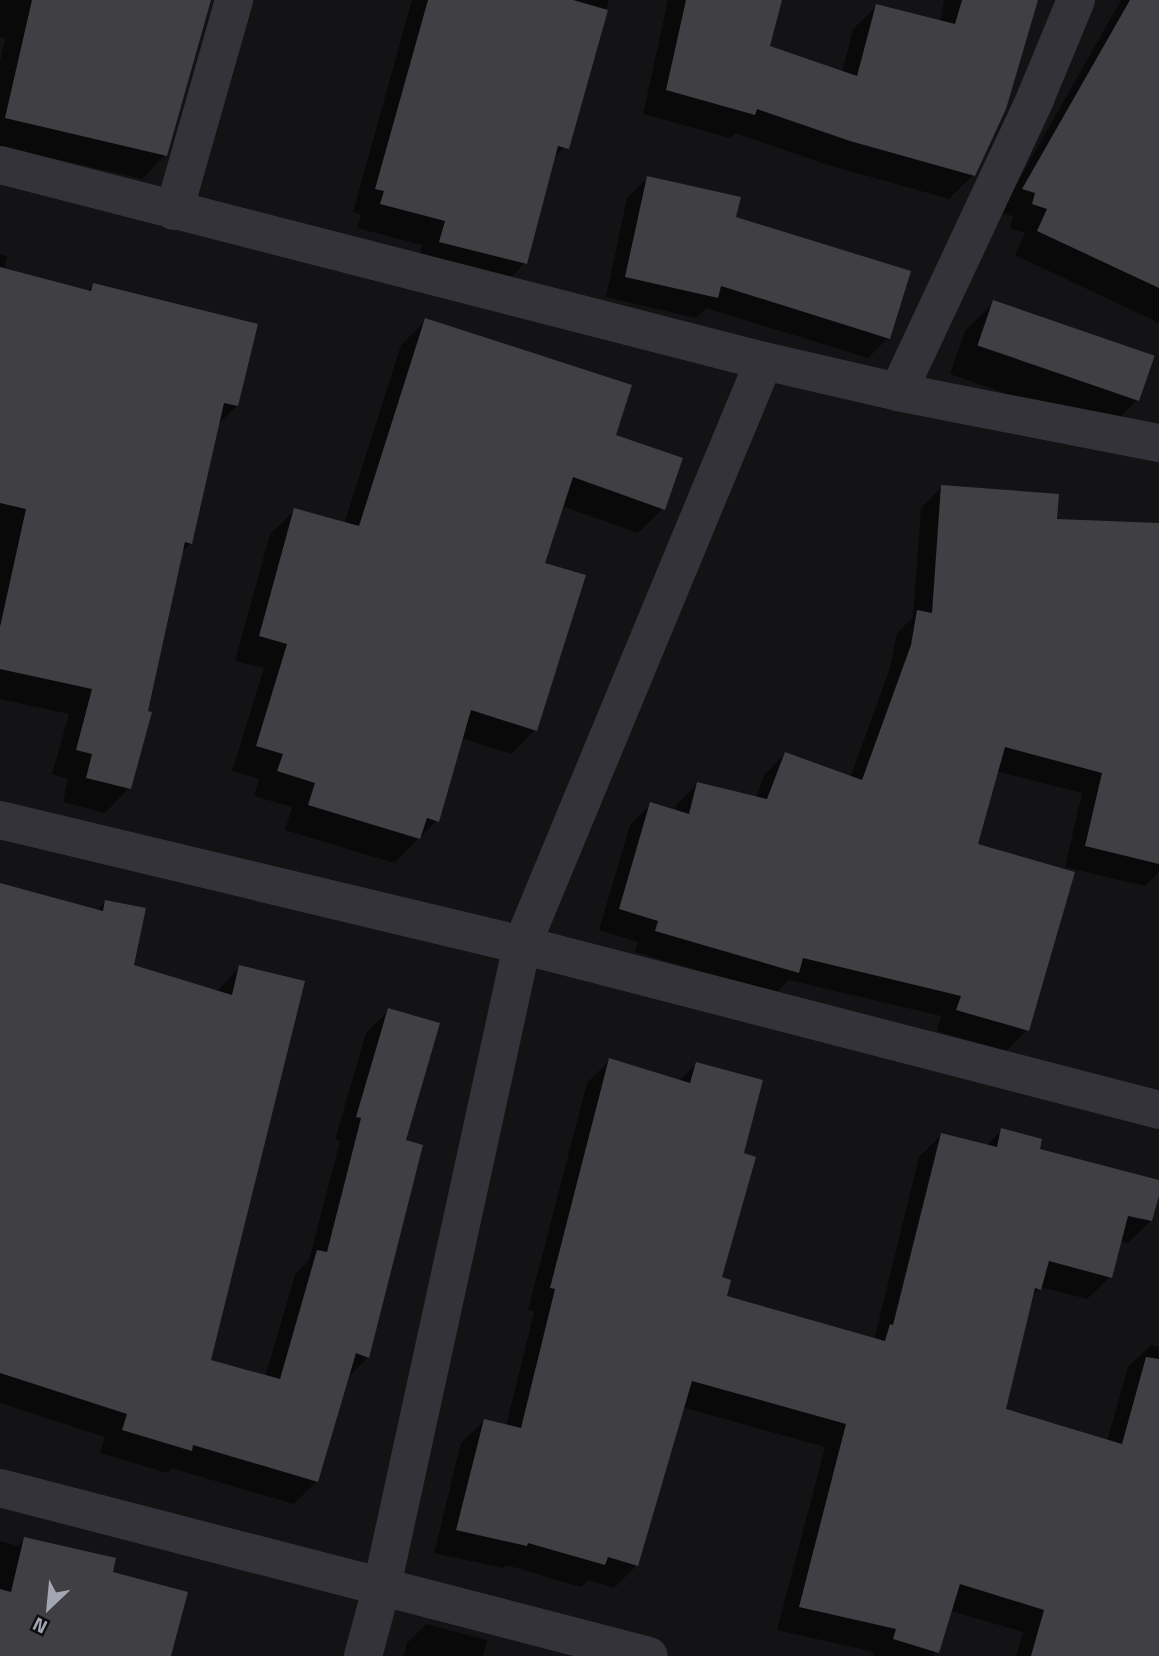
<!DOCTYPE html>
<html>
<head>
<meta charset="utf-8">
<style>
	body { margin:0 }
	#map { position:relative; width:1159px; height:1656px; overflow:hidden; background:#131214; font-family:"Titillium Web",sans-serif }
	div>[style] { position:absolute }
	.shadow>* { inset:0; background:#0007 }
	.building>* { inset:0; background:#3f3f44; transform-origin:0 0 }
	.street>* { height:38px; margin:-19px; padding:0 19px; transform-origin:19px; border-radius:19px; background:#343339 }
	span { translate:-50% -50%; white-space:nowrap; text-align:center; line-height:1.15; -webkit-text-stroke:7px #0e0d0f; paint-order:stroke }
	.north { position:absolute; left:14px; top:1572px; width:70px; height:70px; -webkit-text-stroke:5px #0e0d0f; paint-order:stroke; rotate:206deg; font-size:19px; font-weight:700; line-height:28px; text-align:center; color:#a4a6b4 }
	.north::after { content:''; display:block; margin:auto; width:24px; height:32px; background:#a4a6b4; clip-path:polygon(50% 0,100% 100%,50% 72%,0 100%) }
</style>
</head>
<body>
<div id="map">
	<div class="shadow">
		<div style="clip-path:polygon(0 0,208px 0,165px 155px,142px 179px,0 146px,0 62px,5px 38px,0 37px)"></div>
		<div style="clip-path:polygon(412px 0,609px 0,569px 143px,552px 159px,525px 263px,501px 287px,416px 265px,422px 245px,357px 228px,361px 215px,353px 212px)"></div>
		<div style="clip-path:polygon(668px 0,780px 0,768px 47px,842px 72px,853px 29px,877px 6px,940px 22px,944px 0,1036px 0,973px 175px,949px 199px,825px 164px,735px 133px,730px 138px,643px 114px)"></div>
		<div style="clip-path:polygon(1121px 0,1159px 0,1159px 323px,1015px 255px,1025px 233px,1010px 228px,1013px 216px,1000px 213px)"></div>
		<div style="clip-path:polygon(648px 178px,734px 218px,888px 338px,868px 358px,706px 308px,696px 318px,606px 297px,627px 198px)"></div>
		<div style="clip-path:polygon(0 254px,7px 256px,4px 270px,87px 291px,94px 285px,237px 406px,218px 424px,191px 543px,181px 553px,129px 788px,105px 813px,63px 802px,68px 779px,52px 774px,69px 714px,0 699px)"></div>
		<div style="clip-path:polygon(994px 302px,1153px 356px,1137px 400px,1108px 429px,950px 374px,965px 331px)"></div>
		<div style="clip-path:polygon(426px 320px,614px 436px,663px 509px,638px 533px,562px 506px,543px 564px,535px 730px,511px 754px,461px 738px,437px 821px,394px 863px,285px 830px,292px 807px,254px 796px,259px 779px,232px 771px,264px 668px,235px 661px,270px 534px,295px 510px,344px 524px,401px 345px)"></div>
		<div style="clip-path:polygon(942px 486px,1055px 521px,1159px 612px,1159px 872px,1145px 886px,1065px 867px,1082px 793px,996px 771px,976px 845px,1027px 1030px,1006px 1051px,937px 1031px,941px 1016px,789px 980px,776px 993px,635px 952px,638px 942px,599px 930px,630px 825px,651px 804px,675px 812px,676px 805px,697px 784px,756px 798px,764px 775px,785px 754px,850px 778px,890px 668px,897px 633px,913px 617px,921px 508px)"></div>
		<div style="clip-path:polygon(0 885px,96px 911px,106px 902px,132px 966px,216px 992px,240px 967px,209px 1361px,265px 1377px,295px 1275px,309px 1260px,340px 1141px,335px 1139px,366px 1033px,389px 1010px,404px 1142px,421px 1146px,368px 1358px,347px 1378px,317px 1481px,294px 1504px,171px 1468px,167px 1473px,100px 1453px,105px 1437px,0 1403px)"></div>
		<div style="clip-path:polygon(610px 1060px,679px 1081px,696px 1064px,742px 1154px,720px 1279px,725px 1297px,874px 1340px,919px 1157px,941px 1135px,986px 1146px,1002px 1130px,1038px 1150px,1159px 1181px,1151px 1221px,1128px 1243px,1119px 1241px,1110px 1277px,1087px 1299px,1040px 1287px,1031px 1298px,1004px 1410px,1107px 1441px,1128px 1367px,1151px 1345px,1159px 1347px,1159px 1656px,1016px 1656px,1023px 1632px,951px 1611px,933px 1656px,873px 1656px,874px 1652px,777px 1630px,825px 1447px,682px 1407px,637px 1565px,614px 1588px,588px 1580px,581px 1587px,506px 1565px,503px 1568px,434px 1553px,461px 1443px,484px 1421px,506px 1426px,534px 1312px,528px 1310px,587px 1083px)"></div>
		<div style="clip-path:polygon(24px 1539px,111px 1573px,169px 1656px,0 1656px,0 1541px,18px 1546px)"></div>
		<div style="clip-path:polygon(426px 1624px,487px 1640px,483px 1656px,404px 1656px,407px 1643px)"></div>
	</div>
	<div class="building">
		<div style="clip-path:polygon(32px 0,211px 0,167px 156px,5px 118px)"></div>
		<div style="clip-path:polygon(428px 0,573px 0,608px 10px,569px 149px,558px 146px,527px 264px,439px 242px,445px 221px,380px 204px,384px 191px,375px 189px)"></div>
		<div style="clip-path:polygon(686px 0,782px 0,770px 46px,857px 76px,876px 4px,955px 24px,962px 0,1038px 0,1006px 109px,975px 176px,850px 141px,757px 109px,755px 115px,666px 90px)"></div>
		<div style="clip-path:polygon(1130px 0,1159px 0,1159px 288px,1037px 231px,1047px 209px,1032px 204px,1035px 193px,1022px 189px)"></div>
		<div style="clip-path:polygon(647px 176px,741px 197px,736px 217px,911px 271px,890px 339px,721px 286px,718px 298px,625px 277px)"></div>
		<div style="clip-path:polygon(0 267px,91px 291px,93px 283px,258px 324px,238px 406px,224px 403px,192px 544px,185px 542px,148px 711px,152px 712px,131px 789px,86px 778px,92px 754px,76px 750px,92px 689px,0 669px,0 627px,26px 509px,0 503px)"></div>
		<div style="left:993px;top:300px;width:171px;height:48px;rotate:19deg"></div>
		<div style="clip-path:polygon(425px 318px,632px 385px,616px 435px,683px 458px,665px 510px,573px 477px,545px 563px,586px 575px,537px 731px,471px 710px,439px 822px,427px 818px,420px 839px,308px 805px,315px 783px,277px 771px,283px 754px,256px 746px,287px 644px,259px 636px,294px 508px,359px 526px)"></div>
		<div style="clip-path:polygon(941px 485px,1059px 494px,1057px 519px,1159px 523px,1159px 864px,1085px 846px,1102px 773px,1005px 747px,978px 844px,1075px 872px,1029px 1031px,956px 1010px,961px 996px,803px 958px,799px 973px,655px 931px,658px 921px,619px 909px,650px 802px,689px 814px,697px 782px,767px 799px,785px 752px,862px 780px,911px 645px,917px 610px,932px 613px)"></div>
		<div style="clip-path:polygon(0 883px,103px 911px,105px 900px,146px 908px,134px 965px,232px 995px,239px 965px,305px 981px,211px 1360px,280px 1379px,317px 1250px,327px 1252px,361px 1118px,356px 1117px,388px 1008px,440px 1023px,406px 1140px,423px 1145px,369px 1358px,356px 1353px,318px 1482px,193px 1445px,192px 1451px,122px 1430px,127px 1414px,0 1373px)"></div>
		<div style="clip-path:polygon(609px 1058px,690px 1083px,696px 1062px,763px 1080px,744px 1153px,756px 1157px,722px 1277px,731px 1280px,727px 1296px,885px 1341px,890px 1324px,893px 1325px,941px 1133px,997px 1147px,1001px 1128px,1042px 1139px,1040px 1149px,1159px 1180px,1159px 1196px,1152px 1221px,1128px 1216px,1112px 1278px,1049px 1261px,1041px 1290px,1035px 1288px,1006px 1409px,1122px 1444px,1146px 1357px,1159px 1359px,1159px 1656px,1031px 1656px,1044px 1610px,960px 1584px,939px 1653px,893px 1639px,896px 1629px,799px 1607px,846px 1424px,692px 1381px,638px 1566px,608px 1557px,605px 1565px,528px 1543px,527px 1546px,456px 1530px,484px 1419px,521px 1428px,555px 1289px,550px 1288px)"></div>
		<div style="clip-path:polygon(24px 1537px,116px 1558px,113px 1572px,188px 1592px,171px 1656px,0 1656px,0 1589px,11px 1592px)"></div>
	</div>
	<div class="street">
		<div style="left:0;top:165px;width:789px;rotate:14.39deg"></div>
		<div style="left:764px;top:361px;width:138px;rotate:13deg"></div>
		<div style="left:898px;top:392px;width:266px;rotate:11.1deg"></div>
		<div style="left:174px;top:211px;width:219px;rotate:-74.1deg"></div>
		<div style="left:898px;top:392px;width:323px;rotate:-64.9deg"></div>
		<div style="left:1035px;top:99px;width:107px;rotate:-67.5deg"></div>
		<div style="left:0;top:820px;width:537px;rotate:13.47deg"></div>
		<div style="left:522px;top:945px;width:658px;rotate:14.52deg"></div>
		<div style="left:0;top:1488px;width:670px;rotate:14.51deg"></div>
		<div style="left:363px;top:1656px;width:73px;rotate:-74.8deg"></div>
		<div style="left:382px;top:1586px;width:656px;rotate:-77.68deg"></div>
		<div style="left:522px;top:945px;width:632px;rotate:-67.49deg"></div>
	</div>
	<div class="north">N</div>
</div>
</body>
</html>
